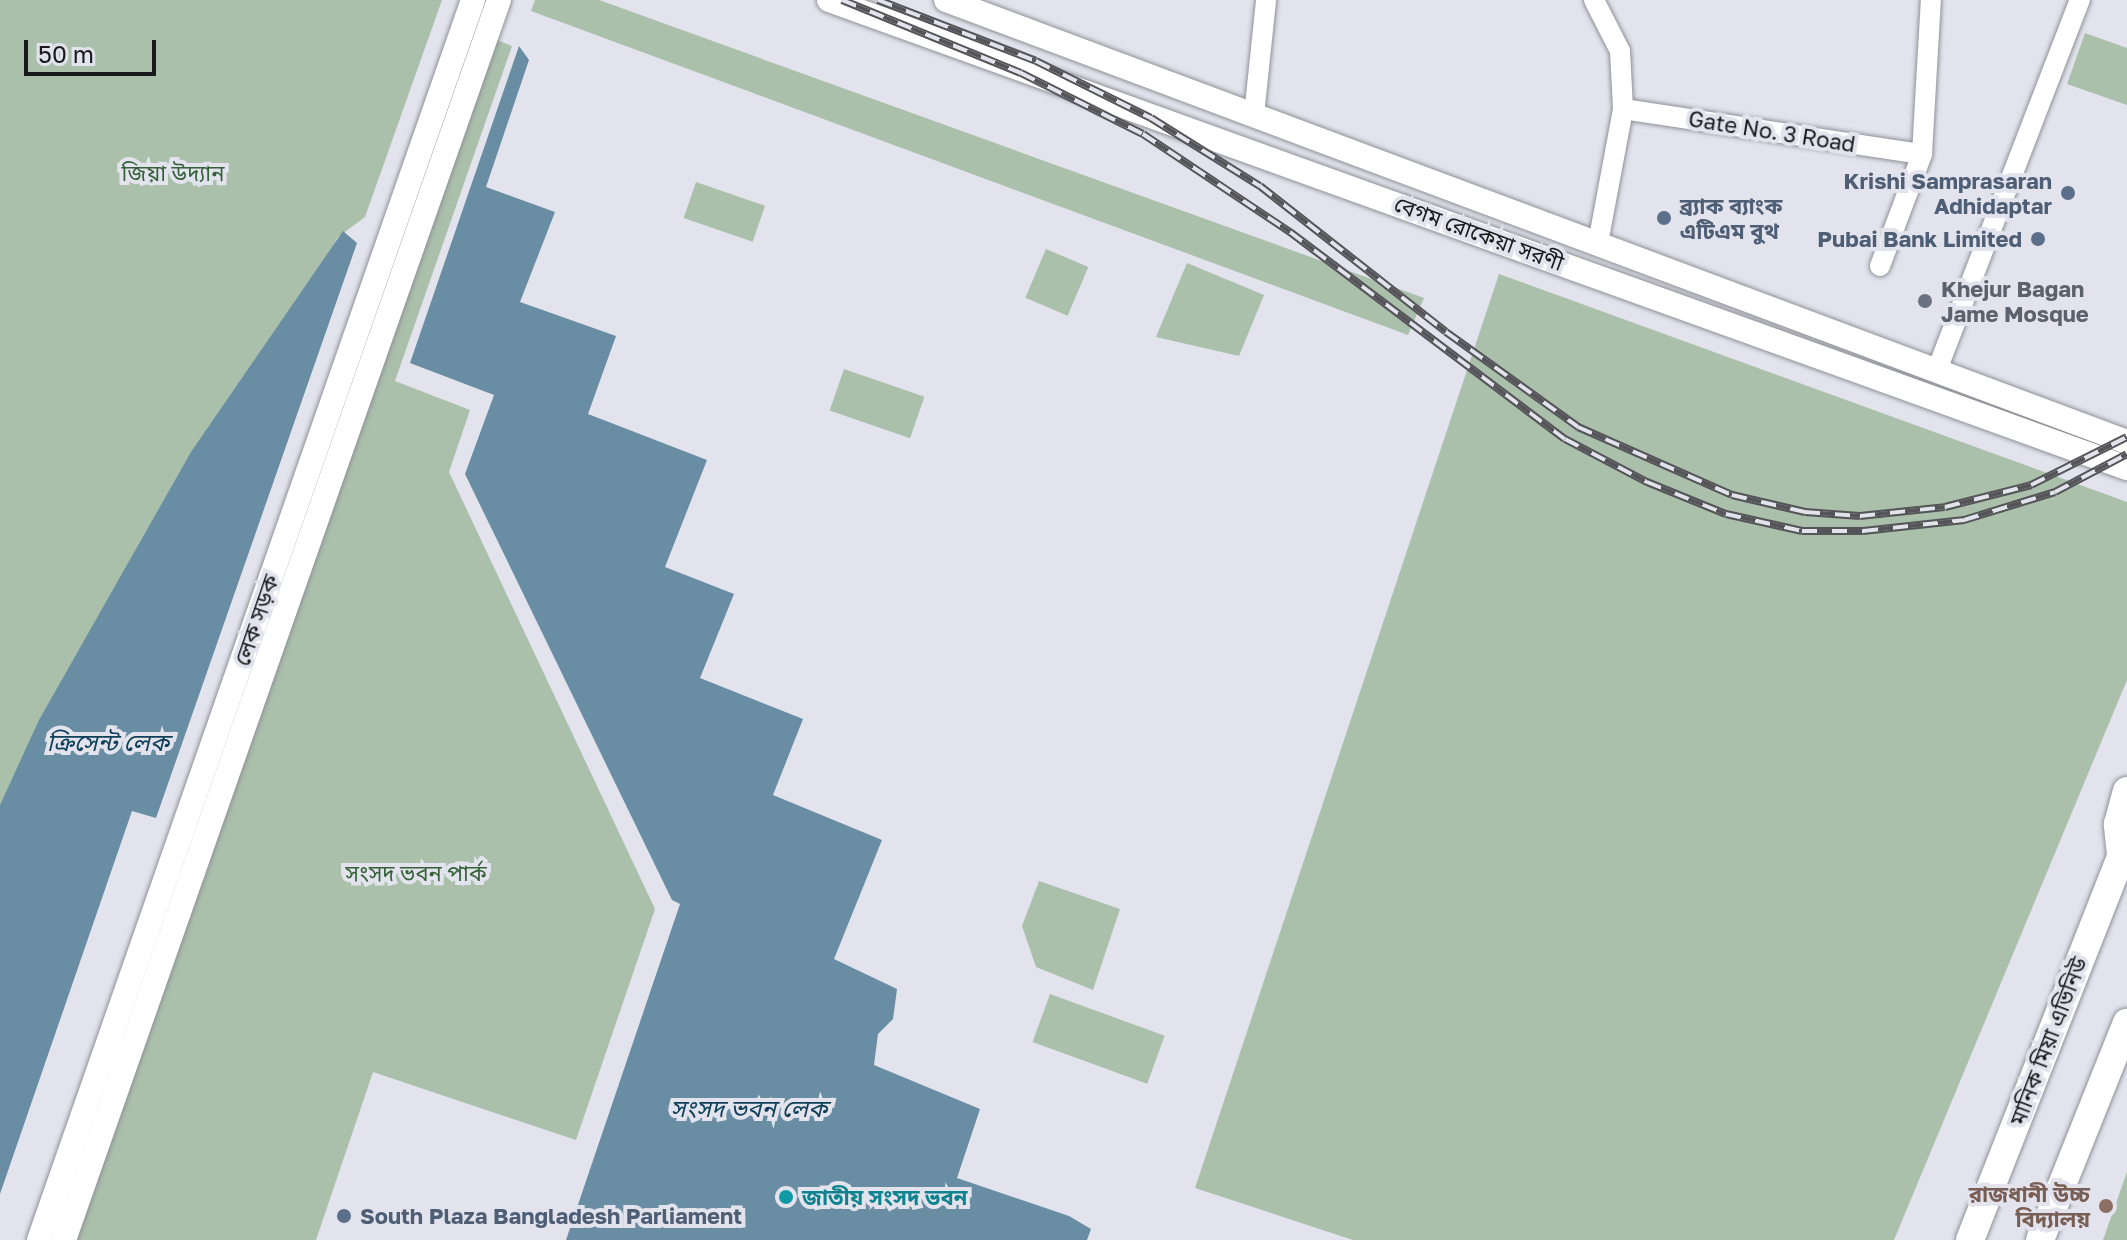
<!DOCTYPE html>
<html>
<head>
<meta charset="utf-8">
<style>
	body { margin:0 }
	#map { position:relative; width:2127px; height:1240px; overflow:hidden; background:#e2e3ec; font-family:"Golos Text","Noto Sans Bengali",sans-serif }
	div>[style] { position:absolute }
	.green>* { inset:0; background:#aac0ab; transform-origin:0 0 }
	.water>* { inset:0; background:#698da3 }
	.roads { filter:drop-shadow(0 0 2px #909198) drop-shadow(0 0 2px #909198) }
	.minor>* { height:20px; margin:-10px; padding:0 10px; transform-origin:10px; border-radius:10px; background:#fff }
	.major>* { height:24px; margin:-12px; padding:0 12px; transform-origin:12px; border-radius:12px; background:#fff }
	.highway>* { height:28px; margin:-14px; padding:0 14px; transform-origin:14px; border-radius:14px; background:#fff }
	.rail>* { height:8px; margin-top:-4px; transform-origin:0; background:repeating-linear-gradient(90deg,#e2e3ec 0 15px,#545459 0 30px); box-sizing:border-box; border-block:2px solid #545459 }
	.dots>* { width:22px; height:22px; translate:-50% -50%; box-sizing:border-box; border:4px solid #e2e3ec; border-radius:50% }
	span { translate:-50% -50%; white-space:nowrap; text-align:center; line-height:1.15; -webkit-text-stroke:8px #e2e3ec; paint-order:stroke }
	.street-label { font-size:22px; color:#1a1a1d }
	.park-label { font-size:22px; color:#356138 }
	.service-label { font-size:22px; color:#4e5e75; font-weight:700 }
	.right { translate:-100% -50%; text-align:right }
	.left { translate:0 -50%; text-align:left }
	.worship-label { font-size:22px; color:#5b616d; font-weight:700 }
	.education-label { font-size:22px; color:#785e54; font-weight:700 }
	.culture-label { font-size:22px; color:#0d838f; font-weight:700 }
	.water-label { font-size:24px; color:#104059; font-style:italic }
	.scale { position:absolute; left:24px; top:40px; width:132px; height:36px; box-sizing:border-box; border:4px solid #1a1a1d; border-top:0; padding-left:10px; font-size:24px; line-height:28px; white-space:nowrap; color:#1a1a1d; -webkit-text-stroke:6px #e2e3ec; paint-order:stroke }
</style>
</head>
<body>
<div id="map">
	<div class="green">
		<div style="clip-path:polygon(0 0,442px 0,365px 217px,338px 237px,0 811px)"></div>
		<div style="clip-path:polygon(535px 0,599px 0,1424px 298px,1408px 335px,531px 11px)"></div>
		<div style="clip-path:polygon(2085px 33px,2127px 48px,2127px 105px,2067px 84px)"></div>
		<div style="clip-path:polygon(497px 40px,512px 46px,395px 381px,470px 410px,449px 472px,655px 909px,576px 1140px,373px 1072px,316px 1240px,71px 1240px)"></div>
		<div style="left:696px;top:182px;width:73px;height:38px;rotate:19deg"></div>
		<div style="left:1046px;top:249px;width:46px;height:53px;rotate:23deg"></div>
		<div style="clip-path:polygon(1187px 263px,1264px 295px,1239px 356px,1156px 337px)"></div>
		<div style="clip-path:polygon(1499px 274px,2127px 502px,2127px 680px,1894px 1240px,1353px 1240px,1195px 1188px)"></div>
		<div style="left:844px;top:369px;width:85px;height:44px;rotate:19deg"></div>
		<div style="clip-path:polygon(1039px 881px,1120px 909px,1093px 990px,1036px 967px,1022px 926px)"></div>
		<div style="left:1050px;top:994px;width:122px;height:51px;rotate:20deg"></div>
		<div style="clip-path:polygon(2127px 1172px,2127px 1240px,2103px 1240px)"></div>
	</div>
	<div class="water">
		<div style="clip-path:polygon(519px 46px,529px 60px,486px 187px,555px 212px,520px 302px,616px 336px,588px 414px,707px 460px,665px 567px,734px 594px,700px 678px,803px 719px,773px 795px,882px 840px,834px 959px,897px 989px,893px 1019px,878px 1034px,874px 1065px,980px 1109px,957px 1178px,1069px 1216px,1091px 1229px,1087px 1240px,566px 1240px,680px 904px,672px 900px,465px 474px,494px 395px,410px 363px)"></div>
		<div style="clip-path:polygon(343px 231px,357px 243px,156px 818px,132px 811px,0 1194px,0 805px,39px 720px,191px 452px)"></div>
	</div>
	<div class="roads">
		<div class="minor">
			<div style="left:1594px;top:0;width:57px;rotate:63deg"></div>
			<div style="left:1620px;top:51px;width:58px;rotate:87deg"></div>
			<div style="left:1254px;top:115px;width:116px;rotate:-84deg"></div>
			<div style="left:1598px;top:243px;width:136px;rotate:-79.4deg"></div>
			<div style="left:1623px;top:109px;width:302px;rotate:8.6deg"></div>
			<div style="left:1880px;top:266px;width:120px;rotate:-69.4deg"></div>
			<div style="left:1922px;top:154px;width:154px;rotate:-86.7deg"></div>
			<div style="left:1937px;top:370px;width:397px;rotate:-68.9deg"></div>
		</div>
		<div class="major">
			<div style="left:829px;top:0;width:1380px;rotate:19.83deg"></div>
			<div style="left:946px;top:0;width:1261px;rotate:20.52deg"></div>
			<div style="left:39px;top:1240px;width:1314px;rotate:-70.71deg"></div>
			<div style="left:64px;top:1240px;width:1314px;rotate:-70.67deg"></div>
		</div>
		<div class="highway">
			<div style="left:2121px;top:855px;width:31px;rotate:-96deg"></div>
			<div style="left:2118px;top:824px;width:34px;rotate:-75deg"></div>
			<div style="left:1970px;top:1240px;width:428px;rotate:-68.5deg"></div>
			<div style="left:2040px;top:1240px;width:234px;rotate:-68.2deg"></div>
		</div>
	</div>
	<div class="rail">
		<div style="left:842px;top:0;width:193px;rotate:22.2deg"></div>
		<div style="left:1021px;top:73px;width:136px;rotate:26.6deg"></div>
		<div style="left:1143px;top:134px;width:177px;rotate:33.7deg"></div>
		<div style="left:1290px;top:232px;width:344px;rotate:37deg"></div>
		<div style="left:1565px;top:439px;width:93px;rotate:27.7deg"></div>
		<div style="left:1647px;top:482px;width:85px;rotate:22.1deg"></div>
		<div style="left:1726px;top:514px;width:78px;rotate:12.6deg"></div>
		<div style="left:1802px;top:531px;width:61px"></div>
		<div style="left:1863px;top:531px;width:102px;rotate:-6.2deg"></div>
		<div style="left:1964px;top:520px;width:95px;rotate:-17.1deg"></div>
		<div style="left:2055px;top:492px;width:81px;rotate:-27.8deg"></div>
		<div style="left:878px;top:0;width:169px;rotate:21.1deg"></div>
		<div style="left:1036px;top:61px;width:128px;rotate:26.4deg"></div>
		<div style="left:1151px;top:118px;width:128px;rotate:32deg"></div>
		<div style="left:1260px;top:186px;width:236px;rotate:38.1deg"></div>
		<div style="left:1446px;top:332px;width:163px;rotate:35.7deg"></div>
		<div style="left:1578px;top:427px;width:168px;rotate:23.8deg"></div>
		<div style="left:1732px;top:495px;width:75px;rotate:13.1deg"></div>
		<div style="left:1805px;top:512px;width:55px;rotate:4.2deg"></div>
		<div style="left:1860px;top:516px;width:85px;rotate:-6deg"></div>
		<div style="left:1945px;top:507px;width:89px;rotate:-14.3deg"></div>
		<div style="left:2031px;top:485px;width:107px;rotate:-26.6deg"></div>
	</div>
	<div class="dots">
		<div style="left:2068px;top:193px;background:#5c6f8a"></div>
		<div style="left:1664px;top:218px;background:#5c6f8a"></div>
		<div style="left:2038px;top:239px;background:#5c6f8a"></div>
		<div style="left:1925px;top:301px;background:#6b7280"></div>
		<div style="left:786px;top:1197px;background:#0f9aa8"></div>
		<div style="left:2106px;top:1206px;background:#8d6e63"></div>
		<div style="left:344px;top:1216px;background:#5c6f8a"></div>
	</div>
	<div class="street-label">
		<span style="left:1772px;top:131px;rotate:9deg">Gate No. 3 Road</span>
		<span style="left:1479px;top:233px;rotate:20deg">বেগম রোকেয়া সরণী</span>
		<span style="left:256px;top:620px;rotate:-71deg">লেক সড়ক</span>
		<span style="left:2048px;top:1041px;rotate:-69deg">মানিক মিয়া এভিনিউ</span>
	</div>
	<div class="park-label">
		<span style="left:173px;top:173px">জিয়া উদ্যান</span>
		<span style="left:416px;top:873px">সংসদ ভবন পার্ক</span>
	</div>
	<div class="service-label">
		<span class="right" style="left:2052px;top:193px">Krishi Samprasaran<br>Adhidaptar</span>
		<span class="left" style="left:1680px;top:218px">ব্র্যাক ব্যাংক<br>এটিএম বুথ</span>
		<span class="right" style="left:2022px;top:239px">Pubai Bank Limited</span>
		<span class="left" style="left:360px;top:1216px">South Plaza Bangladesh Parliament</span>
	</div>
	<div class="worship-label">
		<span class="left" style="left:1941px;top:301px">Khejur Bagan<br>Jame Mosque</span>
	</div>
	<div class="education-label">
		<span class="right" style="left:2090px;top:1206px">রাজধানী উচ্চ<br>বিদ্যালয়</span>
	</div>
	<div class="culture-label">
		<span class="left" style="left:802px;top:1197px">জাতীয় সংসদ ভবন</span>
	</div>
	<div class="water-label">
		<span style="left:108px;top:742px">ক্রিসেন্ট লেক</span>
		<span style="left:749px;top:1108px">সংসদ ভবন লেক</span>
	</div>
	<div class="scale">50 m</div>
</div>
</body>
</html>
